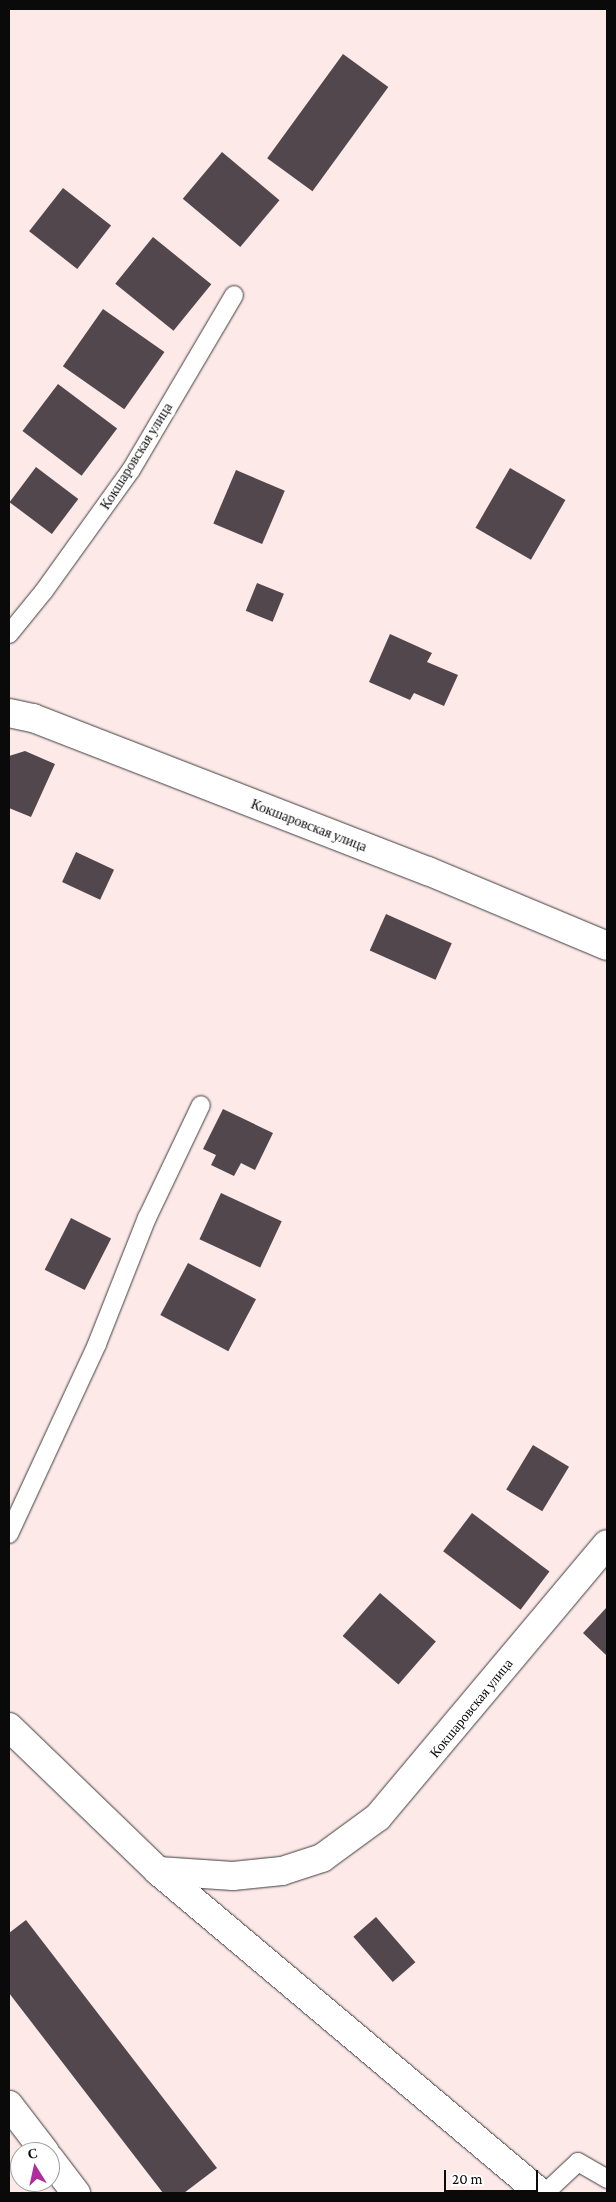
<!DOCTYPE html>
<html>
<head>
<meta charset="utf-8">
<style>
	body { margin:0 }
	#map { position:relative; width:616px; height:2202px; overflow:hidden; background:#fee9e9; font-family:"Crimson Pro",serif }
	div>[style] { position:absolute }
	.building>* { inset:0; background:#52474c; transform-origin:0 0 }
	.roads { filter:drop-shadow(0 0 1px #3d3d3d) drop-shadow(0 0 1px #3d3d3d) }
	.lane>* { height:18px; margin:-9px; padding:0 9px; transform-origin:9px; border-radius:9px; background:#fff }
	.street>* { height:28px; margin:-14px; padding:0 14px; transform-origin:14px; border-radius:14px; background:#fff }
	span { translate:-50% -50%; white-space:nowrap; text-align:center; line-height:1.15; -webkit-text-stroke:5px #fff; paint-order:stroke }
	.street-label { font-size:14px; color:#0a0a0a }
	.frame { position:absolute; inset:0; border:10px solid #0a0a0a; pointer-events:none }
	.north { position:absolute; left:10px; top:2142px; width:50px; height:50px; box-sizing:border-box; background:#fff; border:1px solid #9d9d9d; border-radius:50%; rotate:350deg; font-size:14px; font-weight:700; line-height:20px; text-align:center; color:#0a0a0a }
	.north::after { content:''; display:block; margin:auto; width:18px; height:22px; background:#af2d9d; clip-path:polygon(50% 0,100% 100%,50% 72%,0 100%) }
	.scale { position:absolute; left:444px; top:2170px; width:94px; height:22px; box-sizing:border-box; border:2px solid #0a0a0a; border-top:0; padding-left:6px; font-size:15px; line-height:18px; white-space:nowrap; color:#0a0a0a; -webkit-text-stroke:4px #fff; paint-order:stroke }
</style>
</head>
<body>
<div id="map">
	<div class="building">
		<div style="left:343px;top:54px;width:56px;height:129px;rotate:36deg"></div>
		<div style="left:222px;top:152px;width:75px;height:61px;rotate:40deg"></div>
		<div style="left:63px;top:188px;width:61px;height:55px;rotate:38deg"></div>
		<div style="left:153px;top:237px;width:75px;height:60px;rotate:39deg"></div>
		<div style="left:103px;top:309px;width:75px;height:70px;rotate:35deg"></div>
		<div style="left:58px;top:384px;width:74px;height:59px;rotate:37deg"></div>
		<div style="left:36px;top:467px;width:53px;height:44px;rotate:37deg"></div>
		<div style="left:510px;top:468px;width:64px;height:69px;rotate:30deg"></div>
		<div style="left:236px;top:470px;width:53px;height:58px;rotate:23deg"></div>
		<div style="left:257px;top:583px;width:29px;height:30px;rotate:22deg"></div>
		<div style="clip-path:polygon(390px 634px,432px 653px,427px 662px,458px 675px,444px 706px,414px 693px,410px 700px,369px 682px)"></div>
		<div style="clip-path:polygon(25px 751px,55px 764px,31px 817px,9px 808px,9px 756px)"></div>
		<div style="left:76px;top:852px;width:42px;height:33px;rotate:25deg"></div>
		<div style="left:386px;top:914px;width:72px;height:40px;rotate:24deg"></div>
		<div style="clip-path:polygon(223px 1109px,273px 1133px,255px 1170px,241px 1163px,234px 1176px,211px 1165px,216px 1155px,203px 1149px)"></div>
		<div style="left:221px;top:1193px;width:67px;height:51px;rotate:25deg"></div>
		<div style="left:71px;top:1218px;width:45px;height:58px;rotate:27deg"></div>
		<div style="left:188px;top:1263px;width:77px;height:59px;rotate:28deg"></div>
		<div style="left:533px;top:1445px;width:42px;height:52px;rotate:31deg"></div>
		<div style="left:472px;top:1513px;width:97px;height:48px;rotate:37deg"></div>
		<div style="left:380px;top:1593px;width:74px;height:57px;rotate:41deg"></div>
		<div style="clip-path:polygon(607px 1607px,607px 1656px,583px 1633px)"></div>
		<div style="left:376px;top:1917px;width:60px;height:30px;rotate:49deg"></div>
		<div style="clip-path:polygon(26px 1920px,217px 2168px,184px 2193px,163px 2193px,9px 1993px,9px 1933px)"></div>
	</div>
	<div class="roads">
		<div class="lane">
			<div style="left:9px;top:634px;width:55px;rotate:-50.9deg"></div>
			<div style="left:44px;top:591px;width:149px;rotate:-54.3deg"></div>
			<div style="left:131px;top:470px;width:203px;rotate:-59.5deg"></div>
			<div style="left:9px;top:1534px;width:209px;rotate:-65.1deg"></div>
			<div style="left:97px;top:1344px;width:136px;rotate:-68.4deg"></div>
			<div style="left:147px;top:1218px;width:125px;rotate:-64.5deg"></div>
			<div style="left:545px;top:2193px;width:45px;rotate:-43.2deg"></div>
			<div style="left:578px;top:2162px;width:34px;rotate:30deg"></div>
		</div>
		<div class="street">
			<div style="left:9px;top:713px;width:25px;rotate:12deg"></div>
			<div style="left:33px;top:718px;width:424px;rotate:21.2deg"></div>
			<div style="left:428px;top:871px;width:194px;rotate:22.7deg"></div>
			<div style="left:9px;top:1727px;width:207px;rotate:44deg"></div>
			<div style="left:158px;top:1871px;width:75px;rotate:3.8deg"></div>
			<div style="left:233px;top:1876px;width:49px;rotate:-5.8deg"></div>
			<div style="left:282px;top:1871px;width:42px;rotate:-18deg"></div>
			<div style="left:322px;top:1858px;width:69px;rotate:-36.2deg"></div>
			<div style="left:378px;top:1817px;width:356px;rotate:-50deg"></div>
			<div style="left:158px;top:1871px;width:500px;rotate:40.1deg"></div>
			<div style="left:9px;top:2105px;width:59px;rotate:52.5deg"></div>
			<div style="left:50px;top:2159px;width:43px;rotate:52.6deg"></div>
		</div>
	</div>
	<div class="street-label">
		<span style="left:136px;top:456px;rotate:-58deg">Кокшаровская улица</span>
		<span style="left:309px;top:825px;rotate:21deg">Кокшаровская улица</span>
		<span style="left:471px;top:1708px;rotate:-51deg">Кокшаровская улица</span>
	</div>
	<div class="frame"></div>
	<div class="north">С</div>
	<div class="scale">20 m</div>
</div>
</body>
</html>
